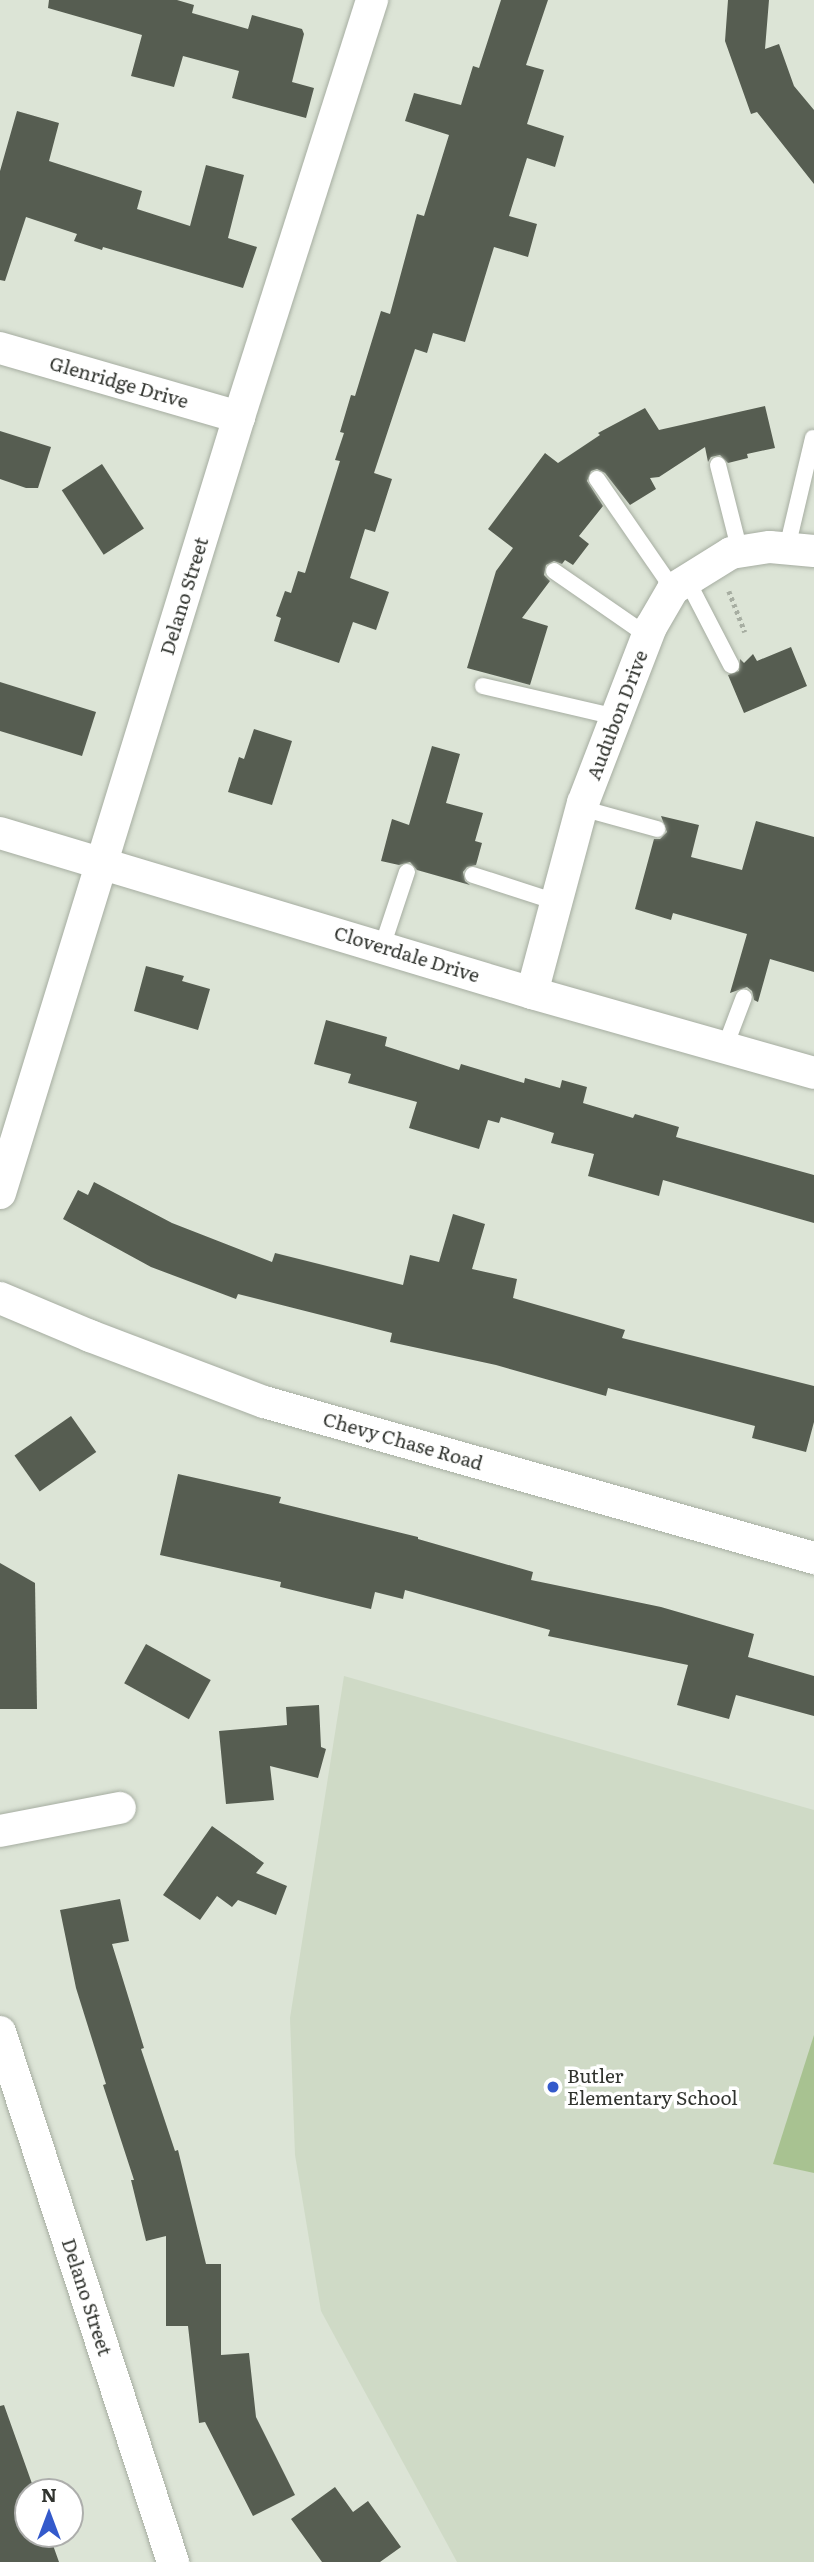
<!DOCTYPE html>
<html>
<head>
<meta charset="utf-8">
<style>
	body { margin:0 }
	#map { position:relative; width:814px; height:2562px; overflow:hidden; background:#dce4d6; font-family:Literata,serif }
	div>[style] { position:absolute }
	.built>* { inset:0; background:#cfdac6 }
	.green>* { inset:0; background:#a8c291 }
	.building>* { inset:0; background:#565d51; transform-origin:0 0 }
	.path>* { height:4.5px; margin-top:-2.25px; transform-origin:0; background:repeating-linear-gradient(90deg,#a7aea2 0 3.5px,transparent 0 7px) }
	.roads { filter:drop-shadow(0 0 2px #a6ada1) drop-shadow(0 0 2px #a6ada1) }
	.service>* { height:16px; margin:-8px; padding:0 8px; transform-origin:8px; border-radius:8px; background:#fff }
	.minor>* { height:32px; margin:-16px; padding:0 16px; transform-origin:16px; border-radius:16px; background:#fff }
	.dots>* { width:19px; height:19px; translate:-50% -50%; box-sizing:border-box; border:4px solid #fff; border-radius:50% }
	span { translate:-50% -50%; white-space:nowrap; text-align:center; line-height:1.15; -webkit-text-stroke:7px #fff; paint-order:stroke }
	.street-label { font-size:19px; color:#31342f }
	.poi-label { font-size:19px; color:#31342f }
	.left { translate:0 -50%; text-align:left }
	.north { position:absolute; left:14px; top:2478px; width:70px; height:70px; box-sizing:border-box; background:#fff; border:2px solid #adaeac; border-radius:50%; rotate:0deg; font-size:19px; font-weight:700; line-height:28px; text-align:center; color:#31342f }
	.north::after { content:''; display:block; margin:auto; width:24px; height:32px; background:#345acb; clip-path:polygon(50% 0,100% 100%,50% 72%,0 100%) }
</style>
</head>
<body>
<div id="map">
	<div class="built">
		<div style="clip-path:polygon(344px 1676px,814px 1810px,814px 2562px,457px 2562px,321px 2311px,295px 2155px,290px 2018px)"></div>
	</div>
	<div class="green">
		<div style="clip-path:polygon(814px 2035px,814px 2173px,773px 2164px)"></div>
	</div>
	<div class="building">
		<div style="clip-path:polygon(49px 0,177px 0,194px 5px,192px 13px,248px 29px,252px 15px,302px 29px,304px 34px,292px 82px,314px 88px,306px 118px,232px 98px,239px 71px,183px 56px,174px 87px,131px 76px,142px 35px,48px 8px)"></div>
		<div style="clip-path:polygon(501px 0,548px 0,526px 65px,544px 70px,527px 124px,564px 136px,555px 167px,527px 158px,509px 216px,537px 224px,528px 257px,494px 247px,465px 342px,433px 333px,427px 353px,415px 349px,374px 473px,392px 479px,375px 532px,365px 529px,350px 578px,389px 592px,376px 630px,353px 622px,339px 663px,274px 641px,281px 618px,276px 616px,285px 591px,291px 593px,298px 571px,305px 573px,340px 461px,335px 460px,344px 433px,340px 432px,351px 395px,355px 396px,381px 311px,390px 314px,417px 214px,424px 216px,449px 135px,405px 121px,414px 93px,461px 105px,473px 66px,479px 68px)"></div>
		<div style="clip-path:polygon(728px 0,769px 0,765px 49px,779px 44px,794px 86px,814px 110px,814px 184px,757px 112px,751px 114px,725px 41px)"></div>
		<div style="clip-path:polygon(17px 111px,59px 123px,49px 161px,142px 191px,137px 209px,190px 226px,206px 165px,244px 175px,228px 238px,257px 247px,243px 288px,103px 247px,102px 250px,74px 241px,77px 234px,26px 217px,5px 281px,0 280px,0 171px)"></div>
		<div style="clip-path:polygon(765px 406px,775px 448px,747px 454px,748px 458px,728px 463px,720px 455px,711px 457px,708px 462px,705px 447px,659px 477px,650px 478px,656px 489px,630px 505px,605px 473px,597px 469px,591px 471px,587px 481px,603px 506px,579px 536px,589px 544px,573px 565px,565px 560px,562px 564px,554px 561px,546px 565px,544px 575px,550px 581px,522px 618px,548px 626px,530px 685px,467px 668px,496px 571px,513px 548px,488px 529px,545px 453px,558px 463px,600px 435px,598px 433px,645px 408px,659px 430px)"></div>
		<div style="clip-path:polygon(0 431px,51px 447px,38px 488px,26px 488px,0 479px)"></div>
		<div style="left:102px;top:464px;width:77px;height:48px;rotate:57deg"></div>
		<div style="clip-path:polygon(791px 647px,807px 686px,744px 713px,728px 675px,739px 671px,740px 659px,744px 663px,753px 654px,757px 661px)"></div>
		<div style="clip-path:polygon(0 682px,96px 712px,82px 756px,0 731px)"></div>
		<div style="clip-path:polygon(254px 729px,292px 741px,272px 805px,228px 792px,239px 757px,244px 759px)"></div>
		<div style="clip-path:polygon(432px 746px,460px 754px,446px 803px,483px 813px,475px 841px,482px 843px,476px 865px,467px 867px,463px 872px,465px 881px,470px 885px,417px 870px,410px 862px,399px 865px,381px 861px,392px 819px,409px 825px)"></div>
		<div style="clip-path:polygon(661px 816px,699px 825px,691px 857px,742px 870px,756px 821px,814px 837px,814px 972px,770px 959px,758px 1002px,754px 1000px,752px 991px,747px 987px,730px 993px,747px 934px,673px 913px,671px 920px,635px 909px,654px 839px,660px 839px,667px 832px)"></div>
		<div style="clip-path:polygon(146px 966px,184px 976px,182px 981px,210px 989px,198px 1030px,134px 1011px)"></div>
		<div style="clip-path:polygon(326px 1020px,387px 1037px,385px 1046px,459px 1070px,461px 1064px,524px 1083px,525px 1078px,560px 1088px,562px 1080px,587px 1087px,583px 1103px,633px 1118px,635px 1114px,679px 1127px,676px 1137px,814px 1175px,814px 1223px,663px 1180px,659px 1196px,588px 1176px,594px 1154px,551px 1143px,554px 1133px,501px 1117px,499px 1123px,488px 1120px,479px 1149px,409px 1128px,417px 1102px,348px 1083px,351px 1074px,314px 1064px)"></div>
		<div style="clip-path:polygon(94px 1182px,172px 1223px,272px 1262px,275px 1253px,403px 1285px,410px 1255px,439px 1262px,453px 1214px,485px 1224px,472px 1269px,517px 1279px,513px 1298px,625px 1330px,622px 1338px,814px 1386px,814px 1422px,806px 1452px,752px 1438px,755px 1426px,608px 1388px,606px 1396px,496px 1365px,390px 1342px,392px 1333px,238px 1294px,236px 1299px,151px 1267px,63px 1219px,78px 1190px,88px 1195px)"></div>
		<div style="left:71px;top:1416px;width:44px;height:69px;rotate:55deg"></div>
		<div style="clip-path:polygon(178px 1474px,281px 1497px,279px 1503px,418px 1537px,418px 1539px,533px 1572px,531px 1580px,661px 1607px,754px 1634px,748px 1657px,814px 1676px,814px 1716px,736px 1695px,729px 1719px,677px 1705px,688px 1665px,548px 1636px,550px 1630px,405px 1590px,403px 1599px,375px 1592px,371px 1609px,280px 1587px,281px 1582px,160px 1555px)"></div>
		<div style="clip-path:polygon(0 1563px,35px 1583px,37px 1709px,0 1709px)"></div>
		<div style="left:146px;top:1644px;width:74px;height:45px;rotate:29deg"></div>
		<div style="clip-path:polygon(319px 1705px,321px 1747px,326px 1749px,318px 1778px,270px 1766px,274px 1800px,226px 1804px,219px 1731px,287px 1725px,286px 1707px)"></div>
		<div style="clip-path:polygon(212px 1826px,264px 1863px,256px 1873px,287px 1886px,276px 1915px,238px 1900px,232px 1907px,217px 1896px,200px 1920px,163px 1895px)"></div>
		<div style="clip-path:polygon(120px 1899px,129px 1941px,112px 1944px,144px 2048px,141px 2049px,175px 2151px,178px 2150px,206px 2264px,221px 2264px,221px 2355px,249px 2353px,256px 2417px,295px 2495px,253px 2516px,205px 2422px,199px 2423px,188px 2326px,166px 2326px,166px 2236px,146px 2241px,131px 2180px,134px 2180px,103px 2085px,106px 2084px,76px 1988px,60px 1910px)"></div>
		<div style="clip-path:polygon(4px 2405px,35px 2492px,28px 2492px,28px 2534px,49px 2534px,59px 2562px,0 2562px,0 2406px)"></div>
		<div style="clip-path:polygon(335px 2487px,353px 2512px,368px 2501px,401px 2547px,380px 2562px,322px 2562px,291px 2519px)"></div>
	</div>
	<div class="path">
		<div style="left:729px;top:591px;width:44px;rotate:68.7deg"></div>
	</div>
	<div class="roads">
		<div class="service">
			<div style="left:718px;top:465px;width:90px;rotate:75.8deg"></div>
			<div style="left:597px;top:479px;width:134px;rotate:55.4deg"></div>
			<div style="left:787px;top:548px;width:113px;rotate:-76.7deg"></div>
			<div style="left:554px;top:571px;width:114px;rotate:34.7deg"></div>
			<div style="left:687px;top:580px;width:96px;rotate:62.6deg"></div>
			<div style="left:483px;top:686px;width:137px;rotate:13.1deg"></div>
			<div style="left:581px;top:808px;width:79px;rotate:15.4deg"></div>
			<div style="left:473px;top:875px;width:87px;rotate:18deg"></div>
			<div style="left:382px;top:947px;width:79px;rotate:-71.6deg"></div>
			<div style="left:725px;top:1047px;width:53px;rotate:-69.2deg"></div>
		</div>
		<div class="minor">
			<div style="left:0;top:348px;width:249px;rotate:16.1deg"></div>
			<div style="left:0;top:833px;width:556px;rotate:16.74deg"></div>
			<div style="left:532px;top:993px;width:293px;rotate:15.8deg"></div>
			<div style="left:532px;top:993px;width:197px;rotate:-75deg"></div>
			<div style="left:583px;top:803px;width:189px;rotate:-68.9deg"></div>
			<div style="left:651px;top:627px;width:44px;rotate:-59.9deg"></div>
			<div style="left:673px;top:589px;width:68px;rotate:-31.8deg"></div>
			<div style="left:731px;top:553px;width:39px;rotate:-9deg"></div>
			<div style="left:770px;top:547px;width:44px;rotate:5.2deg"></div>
			<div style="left:0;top:1193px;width:812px;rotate:-72.88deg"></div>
			<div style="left:239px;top:417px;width:438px;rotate:-72.3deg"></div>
			<div style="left:0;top:1298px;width:98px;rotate:22.9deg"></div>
			<div style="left:90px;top:1336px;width:186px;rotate:20.8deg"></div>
			<div style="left:264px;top:1402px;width:572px;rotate:15.84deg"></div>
			<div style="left:0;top:1831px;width:122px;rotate:-10.9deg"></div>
			<div style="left:0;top:2032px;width:558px;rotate:71.92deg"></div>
		</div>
	</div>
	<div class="dots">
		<div style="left:553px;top:2087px;background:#345acb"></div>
	</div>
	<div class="street-label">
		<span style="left:119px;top:382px;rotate:16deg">Glenridge Drive</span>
		<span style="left:184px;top:596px;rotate:-73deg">Delano Street</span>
		<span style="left:617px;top:715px;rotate:-69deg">Audubon Drive</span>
		<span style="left:407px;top:954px;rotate:17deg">Cloverdale Drive</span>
		<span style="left:403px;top:1441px;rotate:16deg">Chevy Chase Road</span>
		<span style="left:87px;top:2297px;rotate:72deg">Delano Street</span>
	</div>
	<div class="poi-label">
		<span class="left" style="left:567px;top:2087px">Butler<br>Elementary School</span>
	</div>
	<div class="north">N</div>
</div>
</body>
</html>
